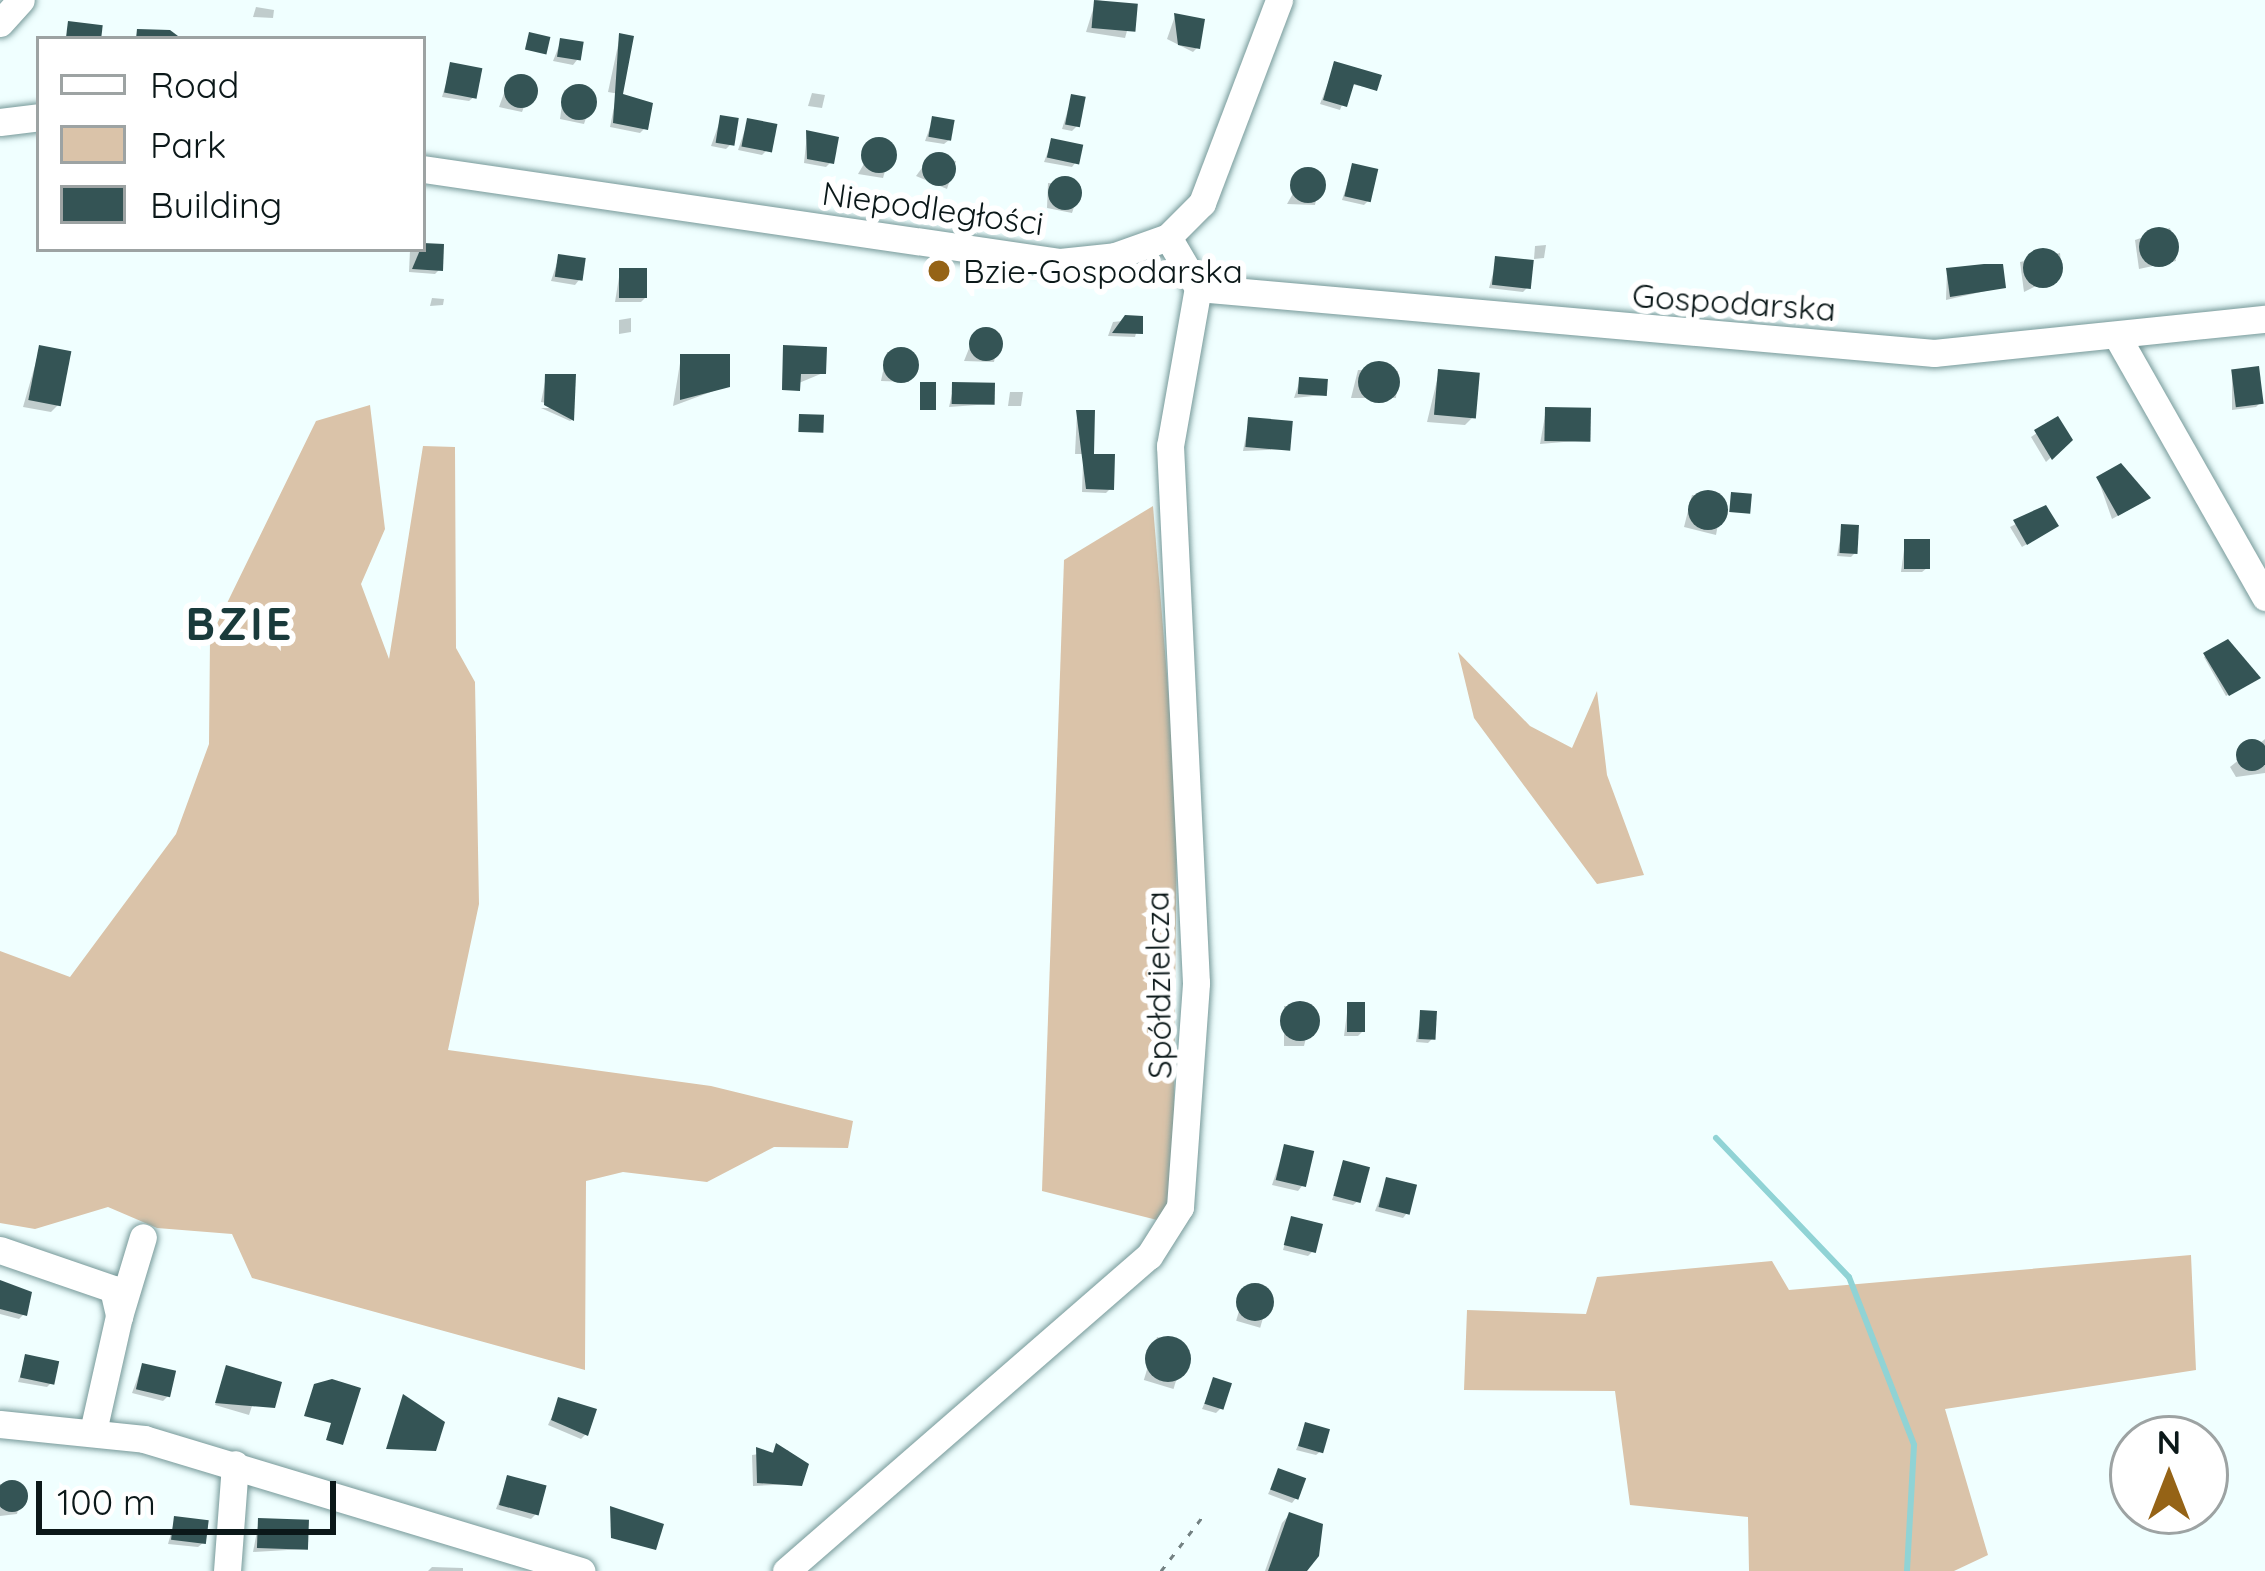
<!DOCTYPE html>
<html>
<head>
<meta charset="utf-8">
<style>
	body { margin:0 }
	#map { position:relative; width:2265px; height:1571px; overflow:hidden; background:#f0ffff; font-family:Quicksand,sans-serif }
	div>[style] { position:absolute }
	.green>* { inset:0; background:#dac3a9 }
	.shadow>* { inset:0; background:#0003; transform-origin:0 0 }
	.stream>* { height:6px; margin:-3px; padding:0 3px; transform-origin:3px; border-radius:3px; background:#90d3d5 }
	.building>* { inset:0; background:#345455; transform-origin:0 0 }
	.round { border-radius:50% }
	.path>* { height:3px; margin-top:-1.5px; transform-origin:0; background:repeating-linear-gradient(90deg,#738182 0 6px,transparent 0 15px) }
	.roads { filter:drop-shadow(0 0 3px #769999) drop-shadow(0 0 3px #769999) }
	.minor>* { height:27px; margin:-13.5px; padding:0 13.5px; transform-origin:13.5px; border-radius:13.5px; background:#fff }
	.dots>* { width:33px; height:33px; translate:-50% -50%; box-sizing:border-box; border:6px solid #fff; border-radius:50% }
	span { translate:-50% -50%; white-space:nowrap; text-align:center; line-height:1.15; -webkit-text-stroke:12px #fff; paint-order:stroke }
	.street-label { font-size:33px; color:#0b1819 }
	.poi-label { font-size:33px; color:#0b1819 }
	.left { translate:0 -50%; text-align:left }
	.district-label { font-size:45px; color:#193a3b; font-weight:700; letter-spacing:3px }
	.legend { position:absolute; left:36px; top:36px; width:390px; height:216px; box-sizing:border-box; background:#fff; border:3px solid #9da3a3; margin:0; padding:15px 21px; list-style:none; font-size:36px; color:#0b1819 }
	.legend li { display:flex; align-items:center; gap:24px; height:60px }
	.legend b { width:60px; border:3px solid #9da3a3 }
	.north { position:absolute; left:2109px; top:1415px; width:120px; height:120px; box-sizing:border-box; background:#fff; border:3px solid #9da3a3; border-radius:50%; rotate:0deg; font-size:33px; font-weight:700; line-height:48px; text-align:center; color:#0b1819 }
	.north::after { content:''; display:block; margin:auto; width:42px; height:54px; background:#956316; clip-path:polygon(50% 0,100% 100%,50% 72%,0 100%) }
	.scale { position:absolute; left:36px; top:1481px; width:300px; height:54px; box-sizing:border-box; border:6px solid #0b1819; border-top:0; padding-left:15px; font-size:36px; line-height:42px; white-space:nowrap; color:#0b1819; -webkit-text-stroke:9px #fff; paint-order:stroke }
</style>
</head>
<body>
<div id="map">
	<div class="green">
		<div style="clip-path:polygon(370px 405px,385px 529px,361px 584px,389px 659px,423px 446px,455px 447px,456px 648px,475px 682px,479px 904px,448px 1050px,711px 1086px,853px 1121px,848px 1148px,774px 1147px,707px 1182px,623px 1172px,586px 1181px,585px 1370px,252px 1278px,232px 1234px,157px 1228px,108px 1207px,35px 1229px,0 1223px,0 951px,70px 977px,176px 834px,209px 744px,210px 638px,316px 421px)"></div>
		<div style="clip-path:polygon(1153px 506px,1177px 797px,1173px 1224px,1042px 1191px,1064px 560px)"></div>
		<div style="clip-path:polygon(1458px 652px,1530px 726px,1572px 748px,1597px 691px,1607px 775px,1644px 875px,1597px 884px,1474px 718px)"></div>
		<div style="clip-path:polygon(2191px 1255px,2196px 1370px,1945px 1409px,1988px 1555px,1954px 1571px,1749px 1571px,1748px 1517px,1630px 1505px,1615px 1391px,1464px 1390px,1467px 1310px,1586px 1314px,1597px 1277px,1772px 1261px,1789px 1290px)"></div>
	</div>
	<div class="shadow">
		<div style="clip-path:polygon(1096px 0,1134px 6px,1125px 38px,1086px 32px)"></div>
		<div style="clip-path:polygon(256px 7px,274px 10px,273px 18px,253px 17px)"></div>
		<div style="clip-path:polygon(1175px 16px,1197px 48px,1193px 52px,1167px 39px)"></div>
		<div style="clip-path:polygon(620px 36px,619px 94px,608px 92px)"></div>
		<div style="clip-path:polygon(561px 41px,577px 60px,573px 65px,553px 61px)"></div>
		<div style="clip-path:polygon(1335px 65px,1375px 89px,1350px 84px,1340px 110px,1320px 104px)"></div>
		<div style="clip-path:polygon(451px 66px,474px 97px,469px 101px,442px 97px)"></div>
		<div style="clip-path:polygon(510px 77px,533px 82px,522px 112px,499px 107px)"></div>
		<div style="clip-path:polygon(564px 90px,594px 94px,584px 124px,560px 119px)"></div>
		<div style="clip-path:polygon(812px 93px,825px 95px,822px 108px,808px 106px)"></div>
		<div style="clip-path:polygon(1072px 97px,1077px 126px,1072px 131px,1062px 129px)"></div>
		<div style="clip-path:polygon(615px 102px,645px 128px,640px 133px,610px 127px)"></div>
		<div style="clip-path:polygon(721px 118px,731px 144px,726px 149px,711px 146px)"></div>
		<div style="clip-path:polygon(933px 119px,949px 140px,944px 144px,925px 141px)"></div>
		<div style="clip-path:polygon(748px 121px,767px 150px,762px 155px,738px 150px)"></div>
		<div style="clip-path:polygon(807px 134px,831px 162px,826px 167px,804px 163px)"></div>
		<div style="clip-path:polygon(1052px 141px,1076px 162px,1072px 167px,1044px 162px)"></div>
		<div style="clip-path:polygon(893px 144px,883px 178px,858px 174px,875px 145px)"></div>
		<div style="clip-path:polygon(930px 157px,956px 161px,947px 189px,916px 176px)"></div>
		<div style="clip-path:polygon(1353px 166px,1369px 200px,1364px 205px,1342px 200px)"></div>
		<div style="clip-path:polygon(1308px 167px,1321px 175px,1315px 205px,1287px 204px)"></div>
		<div style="clip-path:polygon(1048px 183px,1081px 186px,1072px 213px,1047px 208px)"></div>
		<div style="clip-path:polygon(2170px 228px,2176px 261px,2139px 269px,2135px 240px)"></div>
		<div style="clip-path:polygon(1546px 245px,1544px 258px,1534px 259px,1535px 246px)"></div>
		<div style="clip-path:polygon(423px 249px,440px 269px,435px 274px,409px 272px,410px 250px)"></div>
		<div style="clip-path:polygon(2060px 253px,2062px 273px,2024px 292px,2020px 262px)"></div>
		<div style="clip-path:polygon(559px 257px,579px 280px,575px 285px,551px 281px)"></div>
		<div style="clip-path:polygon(1497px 259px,1528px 287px,1523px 292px,1489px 288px)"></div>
		<div style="clip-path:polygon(620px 271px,646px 297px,641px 302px,615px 302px)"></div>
		<div style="clip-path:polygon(1947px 271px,2003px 287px,1946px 300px)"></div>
		<div style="clip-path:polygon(432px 298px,444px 299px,443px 305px,430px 306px)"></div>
		<div style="clip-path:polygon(631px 318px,631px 332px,619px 334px,619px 320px)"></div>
		<div style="clip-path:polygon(1140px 319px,1135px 337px,1108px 336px,1113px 322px)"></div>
		<div style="clip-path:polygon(976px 331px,1000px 333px,994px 362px,964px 361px)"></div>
		<div style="clip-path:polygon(40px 348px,59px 404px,51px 412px,23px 407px)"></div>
		<div style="clip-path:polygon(784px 348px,823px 373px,782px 390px)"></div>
		<div style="clip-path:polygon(914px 353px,909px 382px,881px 381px,887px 352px)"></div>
		<div style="clip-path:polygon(681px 357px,727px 386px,673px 406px)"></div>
		<div style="clip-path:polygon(1358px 370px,1398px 371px,1396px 398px,1351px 398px)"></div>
		<div style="clip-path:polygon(1439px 372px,1473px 417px,1465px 425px,1427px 422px)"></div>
		<div style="clip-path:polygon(2232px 372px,2261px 402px,2256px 407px,2232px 410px)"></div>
		<div style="clip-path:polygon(546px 377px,572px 377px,572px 420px,570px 421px,541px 408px,572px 408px,541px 402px)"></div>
		<div style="clip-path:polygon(1300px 380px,1323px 395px,1294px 398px)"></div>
		<div style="clip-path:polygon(954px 385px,991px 404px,949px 407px)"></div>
		<div style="clip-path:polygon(1010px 392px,1023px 392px,1021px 406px,1008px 406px)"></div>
		<div style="clip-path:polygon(1546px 410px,1587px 440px,1540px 444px)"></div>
		<div style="clip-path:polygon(1077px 413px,1090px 454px,1075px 454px)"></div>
		<div style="clip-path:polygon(1249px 420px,1288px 449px,1243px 451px)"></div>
		<div style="clip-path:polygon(2057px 420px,2069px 440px,2046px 462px,2031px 437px)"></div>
		<div style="clip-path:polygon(1083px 462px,1111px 488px,1106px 493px,1082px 492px)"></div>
		<div style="clip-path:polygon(2098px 479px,2143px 502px,2112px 519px)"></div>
		<div style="clip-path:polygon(1692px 495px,1723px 498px,1716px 535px,1684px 527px)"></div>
		<div style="clip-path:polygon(2045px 509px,2050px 530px,2022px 547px,2010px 527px)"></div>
		<div style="clip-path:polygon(1842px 528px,1856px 552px,1851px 557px,1837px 556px)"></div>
		<div style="clip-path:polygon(1905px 542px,1927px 568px,1922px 572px,1901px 572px)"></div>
		<div style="clip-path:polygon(2227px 643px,2257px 677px,2226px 696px,2204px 657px)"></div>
		<div style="clip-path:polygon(2265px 739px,2265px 773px,2236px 777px,2230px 767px)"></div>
		<div style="clip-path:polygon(1348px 1005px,1363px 1031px,1358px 1036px,1344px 1036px)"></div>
		<div style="clip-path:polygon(1284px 1006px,1314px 1006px,1304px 1046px,1284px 1046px)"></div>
		<div style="clip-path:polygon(1421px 1013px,1433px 1038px,1428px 1043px,1416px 1042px)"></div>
		<div style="clip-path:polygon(1285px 1147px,1302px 1186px,1298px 1191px,1272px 1185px)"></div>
		<div style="clip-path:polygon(1344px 1164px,1358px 1201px,1353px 1205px,1332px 1200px)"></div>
		<div style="clip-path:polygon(1387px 1180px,1407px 1213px,1403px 1218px,1375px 1211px)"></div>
		<div style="clip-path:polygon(1292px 1219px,1312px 1252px,1308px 1256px,1283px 1250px)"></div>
		<div style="clip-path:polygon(0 1284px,24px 1314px,19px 1319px,0 1314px)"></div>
		<div style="left:1245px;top:1290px;width:25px;height:32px;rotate:16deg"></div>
		<div style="left:1157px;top:1337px;width:31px;height:45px;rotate:17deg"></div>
		<div style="clip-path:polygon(26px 1358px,52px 1382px,47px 1387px,18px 1382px)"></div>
		<div style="clip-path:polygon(142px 1366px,168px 1396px,163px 1401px,132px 1393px)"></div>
		<div style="clip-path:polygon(226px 1370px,272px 1406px,253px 1403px,249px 1415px,215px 1405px)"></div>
		<div style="clip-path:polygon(1214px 1381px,1221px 1408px,1216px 1413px,1202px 1409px)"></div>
		<div style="clip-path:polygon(559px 1401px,586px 1434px,581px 1439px,548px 1425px)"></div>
		<div style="clip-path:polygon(1306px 1426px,1321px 1451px,1316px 1455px,1296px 1450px)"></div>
		<div style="clip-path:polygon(788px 1450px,800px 1484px,753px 1486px,752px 1455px)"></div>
		<div style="clip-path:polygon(1279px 1472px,1296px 1498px,1292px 1503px,1268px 1494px)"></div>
		<div style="clip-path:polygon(508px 1478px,536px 1514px,531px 1519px,496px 1509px)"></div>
		<div style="clip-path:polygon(0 1484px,24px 1486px,17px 1514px,0 1516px)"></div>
		<div style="clip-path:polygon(1289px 1515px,1303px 1571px,1265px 1571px,1282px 1523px)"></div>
		<div style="clip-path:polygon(175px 1519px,203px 1543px,198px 1547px,168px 1544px)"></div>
		<div style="clip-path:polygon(259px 1521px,305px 1549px,253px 1552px)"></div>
		<div style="clip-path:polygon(432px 1567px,463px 1568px,463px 1571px,428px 1571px)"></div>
	</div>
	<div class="stream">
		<div style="left:1716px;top:1138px;width:192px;rotate:46.3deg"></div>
		<div style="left:1849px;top:1277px;width:180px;rotate:68.8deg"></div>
		<div style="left:1914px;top:1445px;width:126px;rotate:93.2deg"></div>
	</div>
	<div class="building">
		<div style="left:1094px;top:0;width:44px;height:28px;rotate:5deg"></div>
		<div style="clip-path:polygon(1174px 13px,1205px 19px,1200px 49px,1178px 45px)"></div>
		<div style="left:68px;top:21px;width:35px;height:15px;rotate:7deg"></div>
		<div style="clip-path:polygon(137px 29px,170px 30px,182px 39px,136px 39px)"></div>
		<div style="left:529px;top:32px;width:22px;height:18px;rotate:13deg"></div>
		<div style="clip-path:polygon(619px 33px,634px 36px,623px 94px,653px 103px,648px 130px,613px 123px)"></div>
		<div style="left:560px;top:38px;width:24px;height:19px;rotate:9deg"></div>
		<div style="clip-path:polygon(1334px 61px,1382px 75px,1377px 91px,1354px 84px,1347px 107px,1323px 100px)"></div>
		<div style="left:450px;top:62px;width:33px;height:31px;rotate:11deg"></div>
		<div class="round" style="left:504px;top:74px;width:34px;height:34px"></div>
		<div class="round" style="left:561px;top:84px;width:36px;height:36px"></div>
		<div style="left:1071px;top:94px;width:15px;height:31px;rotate:11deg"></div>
		<div style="left:720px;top:115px;width:19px;height:28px;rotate:9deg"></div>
		<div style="left:932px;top:116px;width:23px;height:21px;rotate:10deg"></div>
		<div style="left:747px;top:118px;width:31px;height:29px;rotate:11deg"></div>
		<div style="clip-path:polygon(806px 130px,839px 137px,834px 164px,807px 159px)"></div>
		<div class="round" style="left:861px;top:137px;width:36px;height:36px"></div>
		<div style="left:1051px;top:138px;width:33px;height:20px;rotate:12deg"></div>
		<div class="round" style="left:922px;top:152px;width:34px;height:34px"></div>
		<div style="left:1352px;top:163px;width:27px;height:34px;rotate:13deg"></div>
		<div class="round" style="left:1290px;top:167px;width:36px;height:36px"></div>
		<div class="round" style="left:1048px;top:176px;width:34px;height:34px"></div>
		<div class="round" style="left:2139px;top:227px;width:40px;height:40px"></div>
		<div style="clip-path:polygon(423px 243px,444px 244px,443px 271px,412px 269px)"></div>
		<div class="round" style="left:2023px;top:248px;width:40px;height:40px"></div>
		<div style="left:558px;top:254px;width:28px;height:23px;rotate:8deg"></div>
		<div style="left:1495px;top:256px;width:39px;height:29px;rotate:6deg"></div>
		<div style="clip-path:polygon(1984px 264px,2003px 264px,2006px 288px,1950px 297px,1946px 268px)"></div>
		<div style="left:619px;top:268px;width:28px;height:30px"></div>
		<div style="clip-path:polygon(1125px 315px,1143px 316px,1143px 334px,1112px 333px)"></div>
		<div class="round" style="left:969px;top:327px;width:34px;height:34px"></div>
		<div style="left:39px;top:345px;width:33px;height:56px;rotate:11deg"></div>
		<div style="clip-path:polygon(783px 345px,827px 347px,826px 374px,801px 374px,800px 391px,782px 390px)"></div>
		<div class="round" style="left:883px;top:347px;width:36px;height:36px"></div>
		<div style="clip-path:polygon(680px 354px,730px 354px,730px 387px,680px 400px)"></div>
		<div class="round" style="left:1358px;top:361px;width:42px;height:42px"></div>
		<div style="left:2259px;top:366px;width:38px;height:28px;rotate:83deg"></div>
		<div style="left:1438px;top:369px;width:42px;height:46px;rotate:5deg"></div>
		<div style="clip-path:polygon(545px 374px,576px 374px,574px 421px,544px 405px)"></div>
		<div style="left:1299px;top:377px;width:29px;height:17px;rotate:4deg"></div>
		<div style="left:920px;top:382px;width:16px;height:28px"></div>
		<div style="left:952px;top:382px;width:43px;height:22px;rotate:1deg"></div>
		<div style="left:1545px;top:407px;width:46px;height:34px;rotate:1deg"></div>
		<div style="clip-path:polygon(1076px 410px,1095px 410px,1094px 454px,1115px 454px,1114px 490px,1086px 489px)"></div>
		<div style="left:799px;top:414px;width:25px;height:18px;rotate:2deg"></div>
		<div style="clip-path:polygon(2058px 416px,2073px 440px,2052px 460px,2034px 430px)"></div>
		<div style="left:1248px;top:417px;width:45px;height:30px;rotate:5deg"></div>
		<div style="clip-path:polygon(2121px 463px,2151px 498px,2118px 516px,2096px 477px)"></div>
		<div class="round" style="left:1688px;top:490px;width:40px;height:40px"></div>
		<div style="left:1731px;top:492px;width:21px;height:20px;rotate:5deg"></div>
		<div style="clip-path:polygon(2046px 505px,2059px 526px,2027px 545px,2013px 520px)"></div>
		<div style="left:1841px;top:524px;width:18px;height:29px;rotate:3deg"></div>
		<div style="left:1904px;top:539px;width:26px;height:30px"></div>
		<div style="clip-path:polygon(2228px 639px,2261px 678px,2229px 696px,2203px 653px)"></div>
		<div class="round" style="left:2236px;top:739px;width:32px;height:32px"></div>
		<div class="round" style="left:1280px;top:1001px;width:40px;height:40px"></div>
		<div style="left:1347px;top:1002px;width:18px;height:30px"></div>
		<div style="left:1420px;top:1010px;width:17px;height:29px;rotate:3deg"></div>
		<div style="left:1284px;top:1144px;width:31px;height:37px;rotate:13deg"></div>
		<div style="left:1343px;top:1160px;width:28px;height:37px;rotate:15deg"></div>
		<div style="left:1386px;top:1177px;width:32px;height:31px;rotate:14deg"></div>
		<div style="left:1291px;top:1216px;width:33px;height:30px;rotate:14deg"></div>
		<div style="clip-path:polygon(0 1280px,32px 1292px,27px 1316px,0 1309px)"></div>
		<div class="round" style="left:1236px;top:1283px;width:38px;height:38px"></div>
		<div class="round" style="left:1145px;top:1336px;width:46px;height:46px"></div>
		<div style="left:25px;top:1354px;width:35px;height:24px;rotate:12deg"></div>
		<div style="left:142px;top:1363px;width:35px;height:27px;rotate:13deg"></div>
		<div style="clip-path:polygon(226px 1365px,282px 1382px,275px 1408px,215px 1403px)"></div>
		<div style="left:1213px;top:1377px;width:20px;height:28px;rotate:18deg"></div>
		<div style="clip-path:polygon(332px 1379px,361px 1388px,343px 1445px,326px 1440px,331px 1423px,304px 1416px,314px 1384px)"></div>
		<div style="clip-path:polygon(403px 1394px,445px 1422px,436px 1451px,386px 1449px)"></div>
		<div style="clip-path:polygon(558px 1397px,597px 1409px,588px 1436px,551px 1420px)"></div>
		<div style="left:1305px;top:1422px;width:26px;height:25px;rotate:16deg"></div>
		<div style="clip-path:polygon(776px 1443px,809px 1464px,802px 1486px,757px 1483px,756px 1447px,773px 1453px)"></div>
		<div style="left:1278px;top:1468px;width:30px;height:23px;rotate:20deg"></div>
		<div style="left:507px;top:1475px;width:41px;height:31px;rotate:15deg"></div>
		<div class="round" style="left:-4px;top:1480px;width:32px;height:32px"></div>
		<div style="clip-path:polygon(610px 1506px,664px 1524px,656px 1550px,611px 1538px)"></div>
		<div style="clip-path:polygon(1289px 1512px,1323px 1524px,1319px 1556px,1307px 1571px,1268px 1571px)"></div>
		<div style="left:174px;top:1516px;width:35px;height:24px;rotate:7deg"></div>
		<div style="left:258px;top:1518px;width:51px;height:30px;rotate:2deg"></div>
	</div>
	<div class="path">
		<div style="left:1161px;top:1571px;width:69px;rotate:-52.6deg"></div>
	</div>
	<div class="roads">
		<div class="minor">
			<div style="left:0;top:23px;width:31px;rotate:-48deg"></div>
			<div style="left:0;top:122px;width:39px;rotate:-7deg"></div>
			<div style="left:423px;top:169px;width:644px;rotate:8.31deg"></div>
			<div style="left:1060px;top:262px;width:55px;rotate:-6.2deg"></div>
			<div style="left:1115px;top:256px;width:56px;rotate:-19.7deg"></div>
			<div style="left:1168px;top:237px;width:48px;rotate:-45deg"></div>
			<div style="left:1202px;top:203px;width:217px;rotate:-69.2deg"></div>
			<div style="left:1198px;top:288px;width:739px;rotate:5.05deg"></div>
			<div style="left:1934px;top:353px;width:333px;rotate:-5.9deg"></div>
			<div style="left:2118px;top:338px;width:298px;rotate:60.4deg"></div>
			<div style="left:0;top:1250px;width:120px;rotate:19deg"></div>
			<div style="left:113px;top:1289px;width:28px;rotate:77deg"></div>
			<div style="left:119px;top:1316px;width:118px;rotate:102.7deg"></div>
			<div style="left:120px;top:1313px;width:79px;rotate:-73.2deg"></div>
			<div style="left:0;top:1424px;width:145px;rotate:5.9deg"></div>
			<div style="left:144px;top:1439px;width:457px;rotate:16.8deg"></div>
			<div style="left:227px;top:1571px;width:107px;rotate:-85.7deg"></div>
			<div style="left:786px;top:1571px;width:481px;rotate:-41deg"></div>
			<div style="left:1149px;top:1256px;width:58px;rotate:-57.7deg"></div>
			<div style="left:1180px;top:1207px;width:225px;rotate:-85.9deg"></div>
			<div style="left:1196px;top:983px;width:538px;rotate:-92.77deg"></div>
			<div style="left:1170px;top:446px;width:160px;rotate:-80deg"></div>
			<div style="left:1198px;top:288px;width:59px;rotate:-120.5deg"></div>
		</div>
	</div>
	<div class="dots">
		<div style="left:939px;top:271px;background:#956316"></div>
	</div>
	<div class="street-label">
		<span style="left:933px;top:208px;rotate:8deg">Niepodległości</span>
		<span style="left:1734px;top:302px;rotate:4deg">Gospodarska</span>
		<span style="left:1158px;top:985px;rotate:-91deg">Spółdzielcza</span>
	</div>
	<div class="poi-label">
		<span class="left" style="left:963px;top:271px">Bzie-Gospodarska</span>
	</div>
	<div class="district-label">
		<span style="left:240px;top:624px">BZIE</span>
	</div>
	<ul class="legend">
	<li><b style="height:15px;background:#fff"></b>Road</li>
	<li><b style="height:33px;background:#dac3a9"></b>Park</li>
	<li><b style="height:33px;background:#345455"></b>Building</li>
	</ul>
	<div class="north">N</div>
	<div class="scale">100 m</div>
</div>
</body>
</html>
